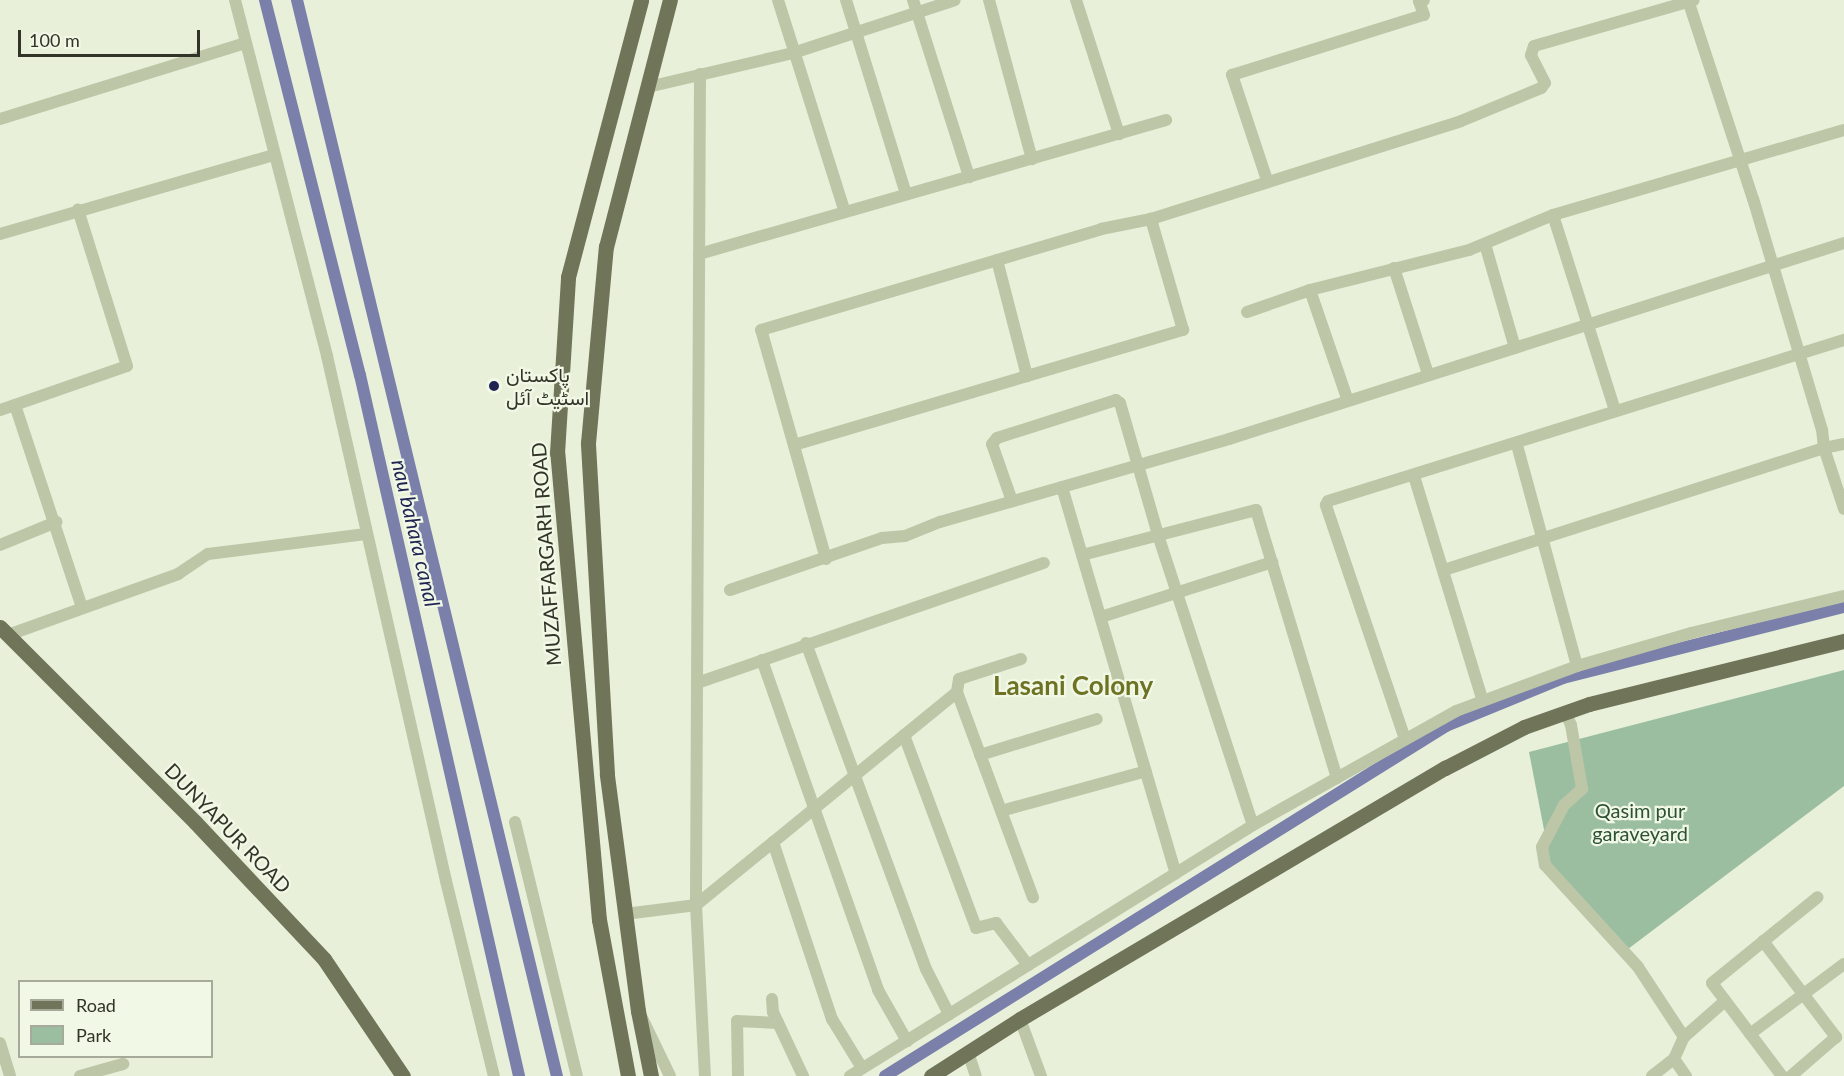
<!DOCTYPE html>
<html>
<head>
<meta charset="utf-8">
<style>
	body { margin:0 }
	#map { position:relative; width:1844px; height:1076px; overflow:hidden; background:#e8f0da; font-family:Lato,Vazirmatn,sans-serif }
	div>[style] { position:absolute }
	.green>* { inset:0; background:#9bbea1 }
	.canal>* { height:12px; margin:-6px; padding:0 6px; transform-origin:6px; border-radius:6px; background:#7b80ab }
	.minor>* { height:12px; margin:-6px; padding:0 6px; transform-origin:6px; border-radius:6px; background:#bdc7a7 }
	.major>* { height:15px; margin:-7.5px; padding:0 7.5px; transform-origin:7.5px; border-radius:7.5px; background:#707559 }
	.dots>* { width:16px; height:16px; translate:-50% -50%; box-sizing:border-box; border:3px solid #f1f8e6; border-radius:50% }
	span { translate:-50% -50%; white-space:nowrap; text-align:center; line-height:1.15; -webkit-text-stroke:4.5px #f1f8e6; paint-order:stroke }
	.poi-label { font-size:20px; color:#323427 }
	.left { translate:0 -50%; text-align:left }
	.street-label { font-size:20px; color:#323427 }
	.park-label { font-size:20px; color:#2c5134 }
	.water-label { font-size:21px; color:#1f2453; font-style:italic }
	.district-label { font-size:26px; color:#6d7323; font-weight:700 }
	.legend { position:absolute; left:18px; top:980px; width:195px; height:78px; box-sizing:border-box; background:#f1f8e6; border:2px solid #a5aa9a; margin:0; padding:8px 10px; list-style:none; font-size:18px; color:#323427 }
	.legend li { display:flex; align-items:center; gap:12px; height:30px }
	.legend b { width:30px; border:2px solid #a5aa9a }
	.scale { position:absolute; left:18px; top:30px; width:182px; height:27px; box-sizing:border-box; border:3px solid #323427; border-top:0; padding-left:8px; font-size:18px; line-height:21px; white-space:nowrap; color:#323427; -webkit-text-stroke:4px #f1f8e6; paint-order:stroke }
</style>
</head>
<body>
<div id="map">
	<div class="green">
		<div style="clip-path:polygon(1844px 670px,1844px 786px,1628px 949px,1553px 876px,1529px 752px)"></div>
	</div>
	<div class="canal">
		<div style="left:265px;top:0;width:387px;rotate:75.8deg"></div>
		<div style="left:360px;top:375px;width:719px;rotate:77.22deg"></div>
		<div style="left:297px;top:0;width:1107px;rotate:76.42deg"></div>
		<div style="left:885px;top:1076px;width:661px;rotate:-31.96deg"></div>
		<div style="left:1446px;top:726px;width:126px;rotate:-22.3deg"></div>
		<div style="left:1563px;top:678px;width:290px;rotate:-14.2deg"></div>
	</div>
	<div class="minor">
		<div style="left:235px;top:0;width:368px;rotate:75.5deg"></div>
		<div style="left:327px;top:356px;width:538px;rotate:77.23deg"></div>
		<div style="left:446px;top:881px;width:201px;rotate:76.2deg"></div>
		<div style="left:778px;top:0;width:222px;rotate:72.5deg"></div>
		<div style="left:846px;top:0;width:203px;rotate:72.8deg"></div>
		<div style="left:913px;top:0;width:186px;rotate:72.4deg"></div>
		<div style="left:989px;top:0;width:165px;rotate:74.9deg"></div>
		<div style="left:1076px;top:0;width:141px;rotate:72.2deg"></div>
		<div style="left:700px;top:74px;width:831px;rotate:90.28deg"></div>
		<div style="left:696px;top:905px;width:171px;rotate:87deg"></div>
		<div style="left:648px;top:87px;width:149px;rotate:-13.2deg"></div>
		<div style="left:793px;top:53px;width:170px;rotate:-18.1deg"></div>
		<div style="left:0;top:119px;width:257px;rotate:-17.2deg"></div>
		<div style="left:1267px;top:180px;width:111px;rotate:-108.4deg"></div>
		<div style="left:1232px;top:75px;width:201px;rotate:-17.4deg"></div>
		<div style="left:1424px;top:15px;width:15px;rotate:-110deg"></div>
		<div style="left:1419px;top:1px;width:5px;rotate:-11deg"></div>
		<div style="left:1553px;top:215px;width:205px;rotate:72.4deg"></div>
		<div style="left:0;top:234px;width:284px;rotate:-16.1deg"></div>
		<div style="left:1485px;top:244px;width:108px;rotate:73.9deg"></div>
		<div style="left:699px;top:254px;width:486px;rotate:-16deg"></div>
		<div style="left:997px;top:260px;width:120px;rotate:75.5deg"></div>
		<div style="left:1394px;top:268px;width:111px;rotate:72.2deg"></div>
		<div style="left:1310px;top:290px;width:117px;rotate:71.1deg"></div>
		<div style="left:1247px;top:312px;width:67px;rotate:-19.2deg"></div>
		<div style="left:1310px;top:290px;width:164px;rotate:-14.1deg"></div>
		<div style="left:1469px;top:250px;width:91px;rotate:-22.6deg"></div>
		<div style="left:1553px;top:215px;width:303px;rotate:-16.3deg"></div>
		<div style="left:15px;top:405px;width:214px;rotate:71.7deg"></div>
		<div style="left:0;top:410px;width:134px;rotate:-19.1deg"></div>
		<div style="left:127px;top:366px;width:164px;rotate:-107.4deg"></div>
		<div style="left:1844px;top:444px;width:20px;rotate:169deg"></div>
		<div style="left:1824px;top:448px;width:64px;rotate:71.8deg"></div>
		<div style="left:794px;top:445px;width:406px;rotate:-16.5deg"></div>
		<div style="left:1183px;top:330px;width:116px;rotate:-106.1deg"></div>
		<div style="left:1517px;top:445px;width:229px;rotate:74.8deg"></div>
		<div style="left:1414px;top:476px;width:235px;rotate:73deg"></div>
		<div style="left:1062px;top:487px;width:403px;rotate:73.6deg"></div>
		<div style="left:1012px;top:501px;width:60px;rotate:-109.3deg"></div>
		<div style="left:992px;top:444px;width:8px;rotate:-50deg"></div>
		<div style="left:997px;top:438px;width:125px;rotate:-17.7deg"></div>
		<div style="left:1116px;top:400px;width:5px;rotate:37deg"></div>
		<div style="left:1120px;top:403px;width:137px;rotate:73.9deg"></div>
		<div style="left:1158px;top:535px;width:305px;rotate:71.9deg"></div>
		<div style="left:0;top:545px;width:61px;rotate:-22.3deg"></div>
		<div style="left:1082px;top:555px;width:180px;rotate:-14.5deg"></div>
		<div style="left:1256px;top:510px;width:280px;rotate:73.2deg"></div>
		<div style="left:826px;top:559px;width:238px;rotate:-105.8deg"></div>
		<div style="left:761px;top:330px;width:355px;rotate:-16.5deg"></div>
		<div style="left:1101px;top:229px;width:51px;rotate:-11.3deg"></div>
		<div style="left:1151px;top:219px;width:325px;rotate:-17.5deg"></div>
		<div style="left:1461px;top:121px;width:87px;rotate:-22.4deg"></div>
		<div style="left:1541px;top:88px;width:6px;rotate:-51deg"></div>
		<div style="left:1545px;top:83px;width:31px;rotate:-117deg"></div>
		<div style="left:1531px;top:55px;width:9px;rotate:-72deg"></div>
		<div style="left:1534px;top:46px;width:166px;rotate:-16deg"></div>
		<div style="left:1444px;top:570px;width:399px;rotate:-17.8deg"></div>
		<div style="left:1824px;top:448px;width:18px;rotate:-96deg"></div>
		<div style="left:1822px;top:430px;width:241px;rotate:-106.6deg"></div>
		<div style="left:1753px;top:199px;width:209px;rotate:-108.1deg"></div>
		<div style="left:730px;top:590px;width:161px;rotate:-18.9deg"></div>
		<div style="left:882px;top:538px;width:23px;rotate:-5deg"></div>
		<div style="left:905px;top:536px;width:38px;rotate:-22deg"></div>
		<div style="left:940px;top:522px;width:301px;rotate:-16deg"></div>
		<div style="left:1229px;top:439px;width:645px;rotate:-17.68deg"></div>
		<div style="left:1101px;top:617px;width:180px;rotate:-17.8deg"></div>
		<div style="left:8px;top:635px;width:181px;rotate:-19.7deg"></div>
		<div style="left:178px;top:574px;width:36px;rotate:-34deg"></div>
		<div style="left:208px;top:554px;width:159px;rotate:-7.2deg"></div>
		<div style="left:806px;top:643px;width:347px;rotate:69.8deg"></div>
		<div style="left:926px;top:969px;width:51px;rotate:62.9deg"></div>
		<div style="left:1021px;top:659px;width:65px;rotate:162.1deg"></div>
		<div style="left:959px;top:679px;width:13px;rotate:99deg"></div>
		<div style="left:957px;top:692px;width:219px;rotate:69.7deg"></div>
		<div style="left:762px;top:660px;width:350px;rotate:70.6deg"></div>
		<div style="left:878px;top:990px;width:59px;rotate:60.4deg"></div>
		<div style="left:697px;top:683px;width:367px;rotate:-19.1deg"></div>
		<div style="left:1565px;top:712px;width:14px;rotate:65deg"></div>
		<div style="left:1571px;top:725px;width:65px;rotate:80.2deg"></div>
		<div style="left:1582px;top:789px;width:24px;rotate:138deg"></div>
		<div style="left:1564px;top:805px;width:47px;rotate:117.6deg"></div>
		<div style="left:1542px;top:847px;width:18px;rotate:81deg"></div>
		<div style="left:1545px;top:865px;width:138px;rotate:47.6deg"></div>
		<div style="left:1638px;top:967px;width:84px;rotate:56.7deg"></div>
		<div style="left:904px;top:735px;width:206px;rotate:69.5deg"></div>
		<div style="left:976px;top:928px;width:21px;rotate:-14deg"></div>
		<div style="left:996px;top:923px;width:53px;rotate:52.7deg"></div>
		<div style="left:1405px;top:739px;width:247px;rotate:-108.7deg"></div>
		<div style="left:1326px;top:505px;width:4px;rotate:-63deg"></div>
		<div style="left:1328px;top:501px;width:541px;rotate:-17.33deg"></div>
		<div style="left:980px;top:755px;width:122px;rotate:-17.1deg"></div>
		<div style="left:1001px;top:811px;width:150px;rotate:-15.4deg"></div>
		<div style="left:515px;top:822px;width:261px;rotate:76.3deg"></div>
		<div style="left:773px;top:842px;width:187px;rotate:71.6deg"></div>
		<div style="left:832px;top:1019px;width:57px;rotate:58.5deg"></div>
		<div style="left:625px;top:914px;width:72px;rotate:-7.2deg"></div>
		<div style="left:696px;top:905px;width:337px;rotate:-39.2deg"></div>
		<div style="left:1763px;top:941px;width:121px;rotate:52.8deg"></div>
		<div style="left:1836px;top:1037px;width:60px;rotate:139.1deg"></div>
		<div style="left:772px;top:999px;width:13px;rotate:86deg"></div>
		<div style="left:773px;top:1012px;width:71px;rotate:64.9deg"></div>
		<div style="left:642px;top:1018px;width:64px;rotate:64.2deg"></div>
		<div style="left:1020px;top:1019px;width:61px;rotate:69.8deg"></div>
		<div style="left:1750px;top:1034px;width:117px;rotate:-36.7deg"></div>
		<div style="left:0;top:1043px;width:34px;rotate:73deg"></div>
		<div style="left:968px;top:1052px;width:25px;rotate:72deg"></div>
		<div style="left:1674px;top:1059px;width:21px;rotate:55deg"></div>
		<div style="left:80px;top:1076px;width:45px;rotate:-15.6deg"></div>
		<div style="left:738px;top:1076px;width:55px;rotate:-91deg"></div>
		<div style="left:737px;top:1021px;width:41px;rotate:2.8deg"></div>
		<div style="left:850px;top:1076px;width:475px;rotate:-31.9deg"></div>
		<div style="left:1253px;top:825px;width:233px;rotate:-29.3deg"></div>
		<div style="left:1456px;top:711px;width:129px;rotate:-20.4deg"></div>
		<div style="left:1577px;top:666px;width:119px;rotate:-16.1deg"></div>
		<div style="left:1691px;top:633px;width:157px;rotate:-13.6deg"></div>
		<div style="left:1652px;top:1076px;width:28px;rotate:-38deg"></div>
		<div style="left:1674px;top:1059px;width:24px;rotate:-66deg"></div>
		<div style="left:1684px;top:1037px;width:55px;rotate:-41.3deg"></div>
		<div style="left:1782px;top:1076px;width:116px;rotate:-127deg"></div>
		<div style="left:1712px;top:983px;width:136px;rotate:-39.1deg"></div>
	</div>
	<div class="major">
		<div style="left:0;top:627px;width:276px;rotate:45deg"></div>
		<div style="left:195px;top:822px;width:188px;rotate:46.7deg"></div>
		<div style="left:324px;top:959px;width:141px;rotate:56deg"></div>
		<div style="left:628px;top:1076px;width:159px;rotate:-100.5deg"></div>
		<div style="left:599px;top:920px;width:469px;rotate:-95.1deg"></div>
		<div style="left:557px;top:453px;width:176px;rotate:-86.4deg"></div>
		<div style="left:568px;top:277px;width:286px;rotate:-75.2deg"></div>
		<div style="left:651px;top:1076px;width:66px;rotate:-101.3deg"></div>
		<div style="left:638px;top:1011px;width:239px;rotate:-97.5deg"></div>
		<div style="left:607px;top:774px;width:332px;rotate:-93.3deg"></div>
		<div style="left:588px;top:443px;width:197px;rotate:-84.8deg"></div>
		<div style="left:606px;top:247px;width:255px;rotate:-75.5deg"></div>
		<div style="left:931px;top:1076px;width:106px;rotate:-32.6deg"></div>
		<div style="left:1020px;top:1019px;width:494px;rotate:-30.6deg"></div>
		<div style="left:1445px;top:768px;width:89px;rotate:-27.4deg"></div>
		<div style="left:1524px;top:727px;width:69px;rotate:-19.5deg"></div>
		<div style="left:1589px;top:704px;width:263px;rotate:-13.9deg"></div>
	</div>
	<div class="dots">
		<div style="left:494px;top:386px;background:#1f2453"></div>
	</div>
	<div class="poi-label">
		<span class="left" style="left:506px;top:386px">پاکستان<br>اسٹیٹ آئل</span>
	</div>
	<div class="street-label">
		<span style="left:546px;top:554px;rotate:-94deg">MUZAFFARGARH ROAD</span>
		<span style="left:228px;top:828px;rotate:46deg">DUNYAPUR ROAD</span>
	</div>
	<div class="park-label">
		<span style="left:1640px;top:822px">Qasim pur<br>garaveyard</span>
	</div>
	<div class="water-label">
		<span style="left:416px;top:533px;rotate:77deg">nau bahara canal</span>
	</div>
	<div class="district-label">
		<span style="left:1073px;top:686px">Lasani Colony</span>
	</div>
	<ul class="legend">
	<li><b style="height:8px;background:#707559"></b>Road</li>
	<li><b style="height:16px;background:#9bbea1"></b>Park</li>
	</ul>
	<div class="scale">100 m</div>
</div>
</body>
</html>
